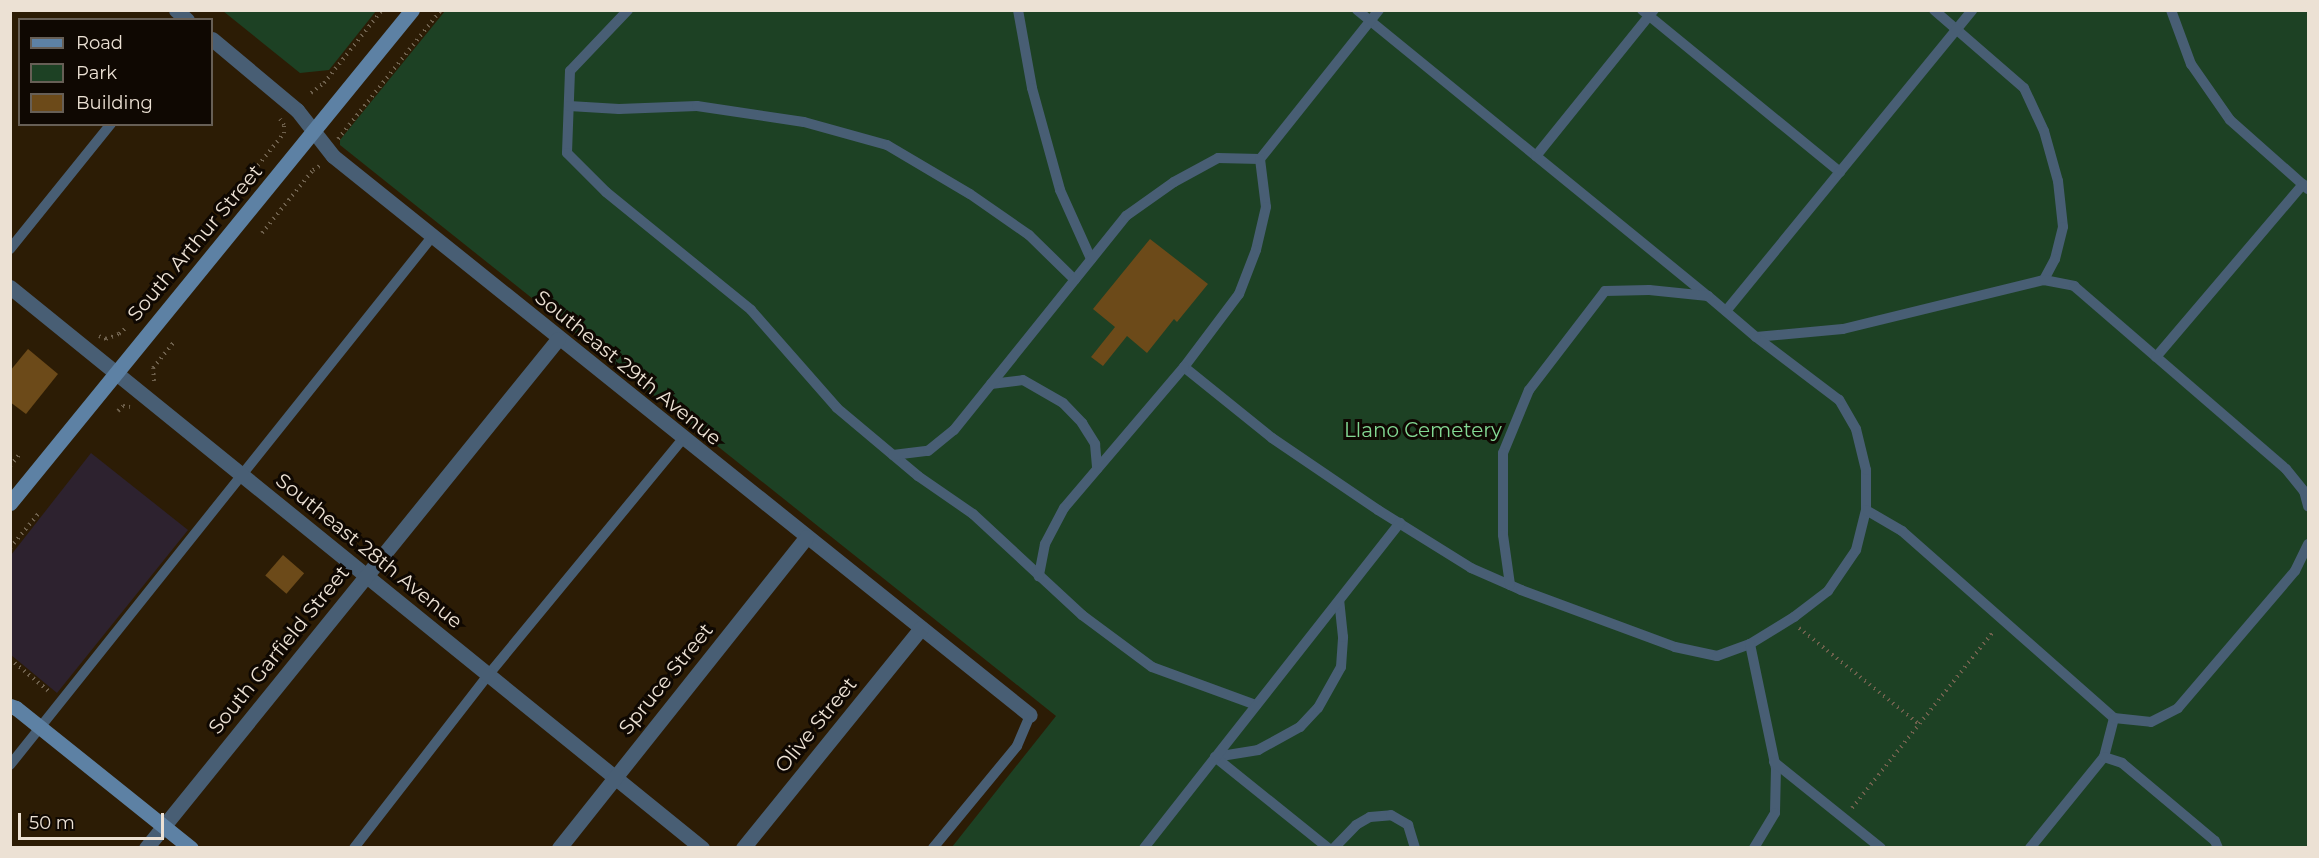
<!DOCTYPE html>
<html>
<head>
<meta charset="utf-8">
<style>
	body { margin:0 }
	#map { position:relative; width:2319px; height:858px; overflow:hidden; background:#2c1c05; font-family:Montserrat,sans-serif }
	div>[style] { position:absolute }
	.commercial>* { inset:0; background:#2d222f }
	.green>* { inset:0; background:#1d4124 }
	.building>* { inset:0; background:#6c4a19; transform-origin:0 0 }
	.path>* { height:4px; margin-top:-2px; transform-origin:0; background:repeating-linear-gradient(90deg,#6f614d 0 1.5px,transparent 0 6px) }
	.service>* { height:10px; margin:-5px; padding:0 5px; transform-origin:5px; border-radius:5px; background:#485e74 }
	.minor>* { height:15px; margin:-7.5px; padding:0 7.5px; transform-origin:7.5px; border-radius:7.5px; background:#485e74 }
	.secondary>* { height:15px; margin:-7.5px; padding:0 7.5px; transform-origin:7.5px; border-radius:7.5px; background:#5d81a4 }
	span { translate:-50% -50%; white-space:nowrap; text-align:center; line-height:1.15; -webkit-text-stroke:6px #0f0802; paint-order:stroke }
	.street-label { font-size:20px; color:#ece1d4 }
	.park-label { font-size:20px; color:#83d893 }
	.frame { position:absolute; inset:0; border:12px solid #ece1d4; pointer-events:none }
	.legend { position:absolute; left:18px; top:18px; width:195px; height:108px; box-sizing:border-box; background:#0f0802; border:2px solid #675f56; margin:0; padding:8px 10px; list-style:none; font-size:18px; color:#ece1d4 }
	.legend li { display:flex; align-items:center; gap:12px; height:30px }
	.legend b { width:30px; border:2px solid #675f56 }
	.scale { position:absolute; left:18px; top:813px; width:146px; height:27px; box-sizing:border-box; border:3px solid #ece1d4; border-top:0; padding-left:8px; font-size:18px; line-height:21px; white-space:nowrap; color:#ece1d4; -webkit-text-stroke:4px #0f0802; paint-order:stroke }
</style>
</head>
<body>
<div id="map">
	<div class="commercial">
		<div style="clip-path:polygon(91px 453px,188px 530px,57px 693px,11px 655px,11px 555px)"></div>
	</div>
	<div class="green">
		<div style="clip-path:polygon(223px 11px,376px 10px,376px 11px,329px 70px,300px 73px)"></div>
		<div style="clip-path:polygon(445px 11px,2308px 11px,2308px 847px,952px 847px,1056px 716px,340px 145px,340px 140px)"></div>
	</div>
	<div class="building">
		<div style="clip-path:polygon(1150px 239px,1208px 284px,1177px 322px,1174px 319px,1147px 353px,1127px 336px,1103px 366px,1091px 357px,1115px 327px,1093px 309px)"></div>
		<div style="clip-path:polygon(28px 349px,58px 374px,26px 414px,10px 402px,10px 371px)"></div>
		<div style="left:283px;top:555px;width:28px;height:27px;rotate:41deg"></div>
	</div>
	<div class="path">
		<div style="left:311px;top:93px;width:16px;rotate:-38deg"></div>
		<div style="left:324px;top:83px;width:93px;rotate:-51.5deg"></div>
		<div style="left:338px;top:139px;width:165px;rotate:-51.4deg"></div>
		<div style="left:228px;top:203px;width:90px;rotate:-51.3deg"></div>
		<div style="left:284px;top:133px;width:8px;rotate:-90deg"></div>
		<div style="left:284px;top:125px;width:7px;rotate:-124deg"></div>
		<div style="left:262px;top:233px;width:81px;rotate:-51deg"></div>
		<div style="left:313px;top:170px;width:9px;rotate:-32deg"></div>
		<div style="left:99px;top:336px;width:8px;rotate:23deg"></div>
		<div style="left:106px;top:339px;width:14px;rotate:-21deg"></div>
		<div style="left:119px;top:334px;width:9px;rotate:-41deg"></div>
		<div style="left:154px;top:381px;width:13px;rotate:-94deg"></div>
		<div style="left:153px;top:368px;width:33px;rotate:-51deg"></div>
		<div style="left:118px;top:411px;width:7px;rotate:-45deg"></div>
		<div style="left:123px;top:406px;width:7px;rotate:8deg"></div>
		<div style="left:10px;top:466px;width:14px;rotate:-51deg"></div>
		<div style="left:10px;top:548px;width:45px;rotate:-50.4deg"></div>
		<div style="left:1799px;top:628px;width:154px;rotate:38.7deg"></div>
		<div style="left:10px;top:659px;width:53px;rotate:39.7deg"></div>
		<div style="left:1852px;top:808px;width:227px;rotate:-51.3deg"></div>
	</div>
	<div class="service">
		<div style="left:628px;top:10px;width:84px;rotate:133.6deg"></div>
		<div style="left:570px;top:71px;width:82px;rotate:92.1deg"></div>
		<div style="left:567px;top:153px;width:55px;rotate:45deg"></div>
		<div style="left:606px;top:192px;width:187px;rotate:39.1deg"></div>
		<div style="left:751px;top:310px;width:130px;rotate:48.7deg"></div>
		<div style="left:837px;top:408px;width:106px;rotate:40deg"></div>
		<div style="left:918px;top:476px;width:67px;rotate:34.6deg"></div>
		<div style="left:973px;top:514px;width:149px;rotate:42.8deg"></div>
		<div style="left:1082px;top:615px;width:87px;rotate:36.6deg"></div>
		<div style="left:1152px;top:667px;width:111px;rotate:20.1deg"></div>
		<div style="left:1018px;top:10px;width:79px;rotate:79.8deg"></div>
		<div style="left:1032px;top:88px;width:106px;rotate:74.6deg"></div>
		<div style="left:1060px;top:190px;width:76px;rotate:65.8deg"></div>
		<div style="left:1357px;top:10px;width:453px;rotate:39.2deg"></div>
		<div style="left:1642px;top:10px;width:256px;rotate:39.3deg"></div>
		<div style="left:1934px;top:10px;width:119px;rotate:40.9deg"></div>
		<div style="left:2024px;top:88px;width:47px;rotate:65.1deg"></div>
		<div style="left:2044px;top:131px;width:52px;rotate:74.4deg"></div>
		<div style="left:2058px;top:181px;width:46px;rotate:83.8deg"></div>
		<div style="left:2063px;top:227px;width:33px;rotate:104deg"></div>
		<div style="left:2055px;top:259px;width:24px;rotate:118deg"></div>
		<div style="left:2171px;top:10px;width:58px;rotate:69.7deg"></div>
		<div style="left:2191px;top:64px;width:68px;rotate:55.1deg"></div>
		<div style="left:2230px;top:120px;width:104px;rotate:41.5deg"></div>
		<div style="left:569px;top:106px;width:50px;rotate:3.4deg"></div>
		<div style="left:619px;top:109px;width:78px;rotate:-2.2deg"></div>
		<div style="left:697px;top:106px;width:108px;rotate:8.5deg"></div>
		<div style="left:804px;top:122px;width:86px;rotate:15.5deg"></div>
		<div style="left:887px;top:145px;width:96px;rotate:30.6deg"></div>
		<div style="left:970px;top:194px;width:72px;rotate:34.8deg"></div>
		<div style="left:1029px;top:235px;width:64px;rotate:44.4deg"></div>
		<div style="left:1536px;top:156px;width:188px;rotate:-51.1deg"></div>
		<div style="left:1260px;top:159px;width:191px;rotate:-51.4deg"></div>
		<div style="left:10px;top:249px;width:161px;rotate:-51.1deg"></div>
		<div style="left:1726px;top:311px;width:389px;rotate:-50.7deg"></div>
		<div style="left:1756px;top:337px;width:87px;rotate:-5.3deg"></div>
		<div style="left:1843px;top:329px;width:207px;rotate:-13.7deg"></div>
		<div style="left:2044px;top:280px;width:31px;rotate:11deg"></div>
		<div style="left:2074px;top:286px;width:280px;rotate:40.8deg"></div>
		<div style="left:2286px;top:469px;width:28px;rotate:51deg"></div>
		<div style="left:2304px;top:491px;width:16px;rotate:75deg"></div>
		<div style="left:2156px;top:357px;width:227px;rotate:-49.6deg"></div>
		<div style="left:1184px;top:367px;width:113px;rotate:38.9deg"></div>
		<div style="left:1272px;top:438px;width:128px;rotate:34.2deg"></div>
		<div style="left:1378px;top:510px;width:110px;rotate:31.9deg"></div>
		<div style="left:1471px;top:568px;width:43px;rotate:23.6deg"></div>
		<div style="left:1510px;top:585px;width:12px;rotate:24deg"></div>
		<div style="left:1521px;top:590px;width:164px;rotate:20.3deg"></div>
		<div style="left:1675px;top:647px;width:43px;rotate:12.1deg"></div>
		<div style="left:1717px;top:656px;width:35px;rotate:-20deg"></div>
		<div style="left:1750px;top:644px;width:52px;rotate:-31.5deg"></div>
		<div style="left:1794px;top:617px;width:43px;rotate:-37.4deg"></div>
		<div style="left:1828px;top:591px;width:50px;rotate:-55.7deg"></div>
		<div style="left:1856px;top:550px;width:41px;rotate:-76deg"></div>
		<div style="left:1866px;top:510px;width:40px;rotate:-90deg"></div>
		<div style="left:1866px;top:470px;width:42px;rotate:-103.7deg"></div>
		<div style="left:1856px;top:429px;width:34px;rotate:-120deg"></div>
		<div style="left:1839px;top:400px;width:104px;rotate:-142.8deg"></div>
		<div style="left:1756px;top:337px;width:63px;rotate:-139.5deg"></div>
		<div style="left:1708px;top:296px;width:59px;rotate:-174.2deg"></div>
		<div style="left:1649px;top:290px;width:44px;rotate:178.7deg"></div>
		<div style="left:1605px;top:291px;width:125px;rotate:127.5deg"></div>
		<div style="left:1529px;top:390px;width:68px;rotate:112.4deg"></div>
		<div style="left:1503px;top:453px;width:82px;rotate:90deg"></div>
		<div style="left:1503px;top:535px;width:50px;rotate:82deg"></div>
		<div style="left:991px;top:384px;width:32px;rotate:-7deg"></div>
		<div style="left:1023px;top:380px;width:46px;rotate:29.9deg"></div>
		<div style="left:1063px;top:403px;width:28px;rotate:46deg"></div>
		<div style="left:1082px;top:423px;width:25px;rotate:58deg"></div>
		<div style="left:1095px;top:444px;width:25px;rotate:85deg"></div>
		<div style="left:893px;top:455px;width:35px;rotate:-7deg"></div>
		<div style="left:928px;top:451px;width:33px;rotate:-39deg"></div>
		<div style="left:954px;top:430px;width:275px;rotate:-51.2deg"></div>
		<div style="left:1126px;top:216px;width:59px;rotate:-35.3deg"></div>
		<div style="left:1174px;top:182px;width:50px;rotate:-28.6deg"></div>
		<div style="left:1218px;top:158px;width:42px;rotate:1.4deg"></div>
		<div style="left:1260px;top:159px;width:48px;rotate:82.9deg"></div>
		<div style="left:1266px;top:207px;width:44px;rotate:103.1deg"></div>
		<div style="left:1256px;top:250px;width:47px;rotate:111.1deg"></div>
		<div style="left:1239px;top:294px;width:91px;rotate:127deg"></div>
		<div style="left:1184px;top:367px;width:185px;rotate:130.4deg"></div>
		<div style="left:1064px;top:508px;width:41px;rotate:117.8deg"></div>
		<div style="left:1045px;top:544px;width:33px;rotate:101deg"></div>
		<div style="left:1866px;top:510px;width:42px;rotate:30.3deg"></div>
		<div style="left:1902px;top:531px;width:283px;rotate:41.4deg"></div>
		<div style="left:2114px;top:718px;width:40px;rotate:104.4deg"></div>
		<div style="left:1750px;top:644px;width:127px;rotate:78.2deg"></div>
		<div style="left:1776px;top:768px;width:45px;rotate:91.3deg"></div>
		<div style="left:1775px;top:813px;width:41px;rotate:121deg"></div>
		<div style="left:2114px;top:718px;width:37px;rotate:6deg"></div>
		<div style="left:2151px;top:722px;width:30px;rotate:-27deg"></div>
		<div style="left:2178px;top:708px;width:180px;rotate:-49.5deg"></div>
		<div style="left:2295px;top:571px;width:30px;rotate:-64deg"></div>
		<div style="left:1215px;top:757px;width:44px;rotate:-9.2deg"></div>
		<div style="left:1258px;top:750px;width:48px;rotate:-28.7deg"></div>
		<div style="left:1300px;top:727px;width:26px;rotate:-47deg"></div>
		<div style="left:1318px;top:708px;width:47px;rotate:-60.7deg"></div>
		<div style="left:1341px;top:667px;width:30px;rotate:-86deg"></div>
		<div style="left:1343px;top:637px;width:36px;rotate:-96deg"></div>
		<div style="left:1215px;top:757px;width:145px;rotate:38.8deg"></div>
		<div style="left:1774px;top:762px;width:137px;rotate:38.8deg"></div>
		<div style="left:10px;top:765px;width:676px;rotate:-51.37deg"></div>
		<div style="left:354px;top:848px;width:220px;rotate:-52.2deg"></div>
		<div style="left:489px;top:674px;width:305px;rotate:-50.5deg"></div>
		<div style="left:933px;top:848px;width:132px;rotate:-50.5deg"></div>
		<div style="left:1017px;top:746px;width:34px;rotate:-67deg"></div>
		<div style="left:1144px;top:848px;width:414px;rotate:-51.8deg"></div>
		<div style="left:1334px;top:848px;width:32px;rotate:-46deg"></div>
		<div style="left:1356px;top:825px;width:16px;rotate:-30deg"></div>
		<div style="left:1370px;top:817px;width:21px;rotate:-5deg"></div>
		<div style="left:1391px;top:815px;width:20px;rotate:30deg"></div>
		<div style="left:1408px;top:825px;width:24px;rotate:73deg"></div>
		<div style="left:2030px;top:848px;width:117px;rotate:-50.9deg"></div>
		<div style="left:2104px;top:757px;width:19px;rotate:18deg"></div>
		<div style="left:2122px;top:763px;width:121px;rotate:40deg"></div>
		<div style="left:2215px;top:841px;width:8px;rotate:67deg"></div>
	</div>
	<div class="minor">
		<div style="left:176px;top:10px;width:15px;rotate:42deg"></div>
		<div style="left:212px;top:39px;width:111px;rotate:39.9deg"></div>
		<div style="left:297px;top:110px;width:58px;rotate:52deg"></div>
		<div style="left:333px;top:156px;width:893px;rotate:38.73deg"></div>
		<div style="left:10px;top:287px;width:891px;rotate:39.03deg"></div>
		<div style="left:146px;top:848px;width:655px;rotate:-51.01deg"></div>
		<div style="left:559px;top:848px;width:397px;rotate:-51.5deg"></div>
		<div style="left:743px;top:848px;width:283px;rotate:-51deg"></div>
	</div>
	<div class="secondary">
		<div style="left:10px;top:503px;width:636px;rotate:-50.81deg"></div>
		<div style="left:10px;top:706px;width:6px;rotate:18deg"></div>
		<div style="left:16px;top:708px;width:224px;rotate:38.7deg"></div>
	</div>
	<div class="street-label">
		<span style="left:195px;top:243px;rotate:-50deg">South Arthur Street</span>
		<span style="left:628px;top:368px;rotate:39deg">Southeast 29th Avenue</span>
		<span style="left:369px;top:551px;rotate:39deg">Southeast 28th Avenue</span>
		<span style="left:279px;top:650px;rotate:-51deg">South Garfield Street</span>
		<span style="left:666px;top:679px;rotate:-51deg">Spruce Street</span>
		<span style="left:816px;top:725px;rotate:-51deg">Olive Street</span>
	</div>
	<div class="park-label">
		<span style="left:1423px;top:430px">Llano Cemetery</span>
	</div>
	<div class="frame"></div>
	<ul class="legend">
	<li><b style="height:8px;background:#5d81a4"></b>Road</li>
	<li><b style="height:16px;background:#1d4124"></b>Park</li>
	<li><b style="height:16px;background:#6c4a19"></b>Building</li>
	</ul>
	<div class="scale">50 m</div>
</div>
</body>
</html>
